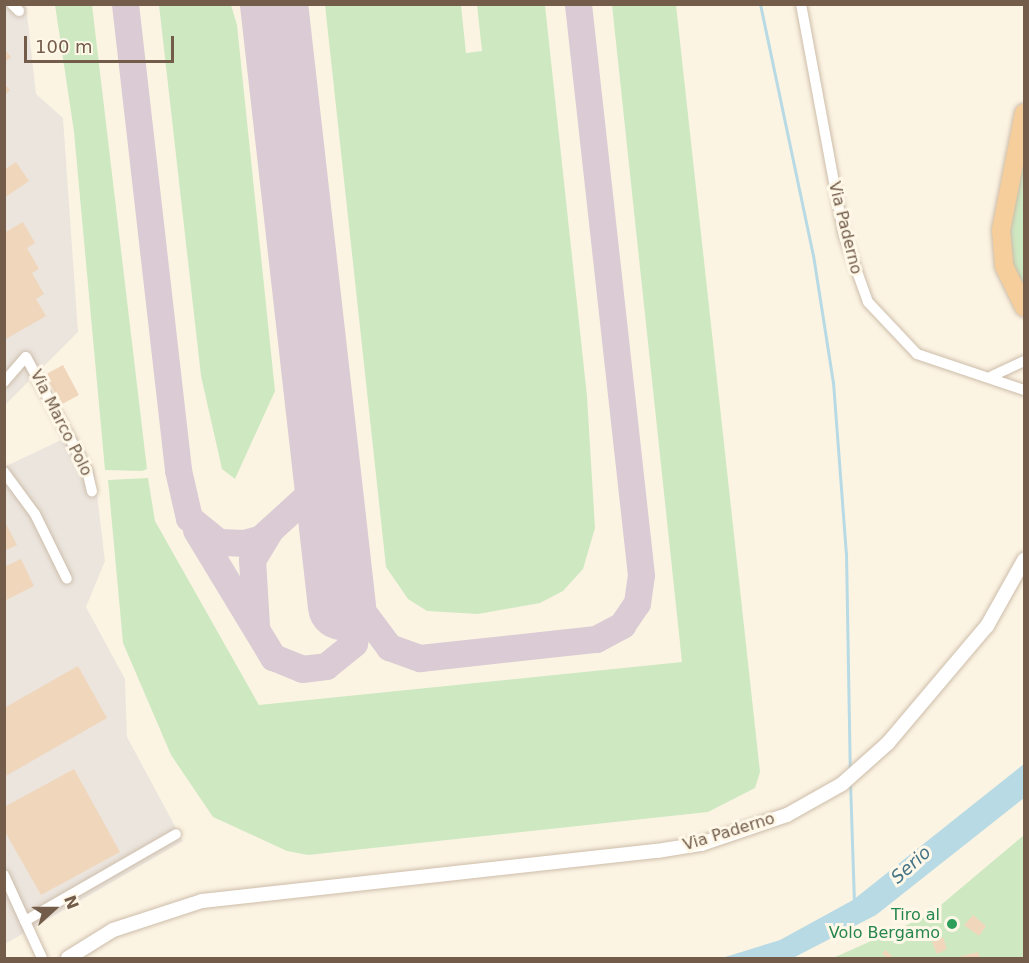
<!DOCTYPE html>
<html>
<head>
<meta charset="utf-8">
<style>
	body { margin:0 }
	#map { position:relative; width:1029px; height:963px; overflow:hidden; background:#fcf4e3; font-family:"DejaVu Sans",sans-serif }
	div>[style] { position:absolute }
	.industrial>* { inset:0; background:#ebe5de }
	.green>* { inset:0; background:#cee9c2 }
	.water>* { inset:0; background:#b8dae4 }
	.stream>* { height:3px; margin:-1.5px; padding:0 1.5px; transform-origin:1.5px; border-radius:1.5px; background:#b8dae4 }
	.taxiway>* { height:27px; margin:-13.5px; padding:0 13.5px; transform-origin:13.5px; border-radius:13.5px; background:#dacbd4 }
	.runway>* { height:68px; margin:-34px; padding:0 34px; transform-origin:34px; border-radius:34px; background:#dacbd4 }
	.building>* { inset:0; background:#f0d6bb; transform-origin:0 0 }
	.roads { filter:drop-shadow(0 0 2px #cdbdaa) drop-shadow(0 0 2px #cdbdaa) }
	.minor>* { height:10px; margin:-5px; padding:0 5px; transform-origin:5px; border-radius:5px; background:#fff }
	.tertiary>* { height:14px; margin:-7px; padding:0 7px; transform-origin:7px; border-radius:7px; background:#fff }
	.trunk>* { height:18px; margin:-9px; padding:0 9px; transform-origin:9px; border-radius:9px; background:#f6ce9c }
	.dots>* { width:16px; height:16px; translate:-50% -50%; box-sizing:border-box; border:3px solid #fff8e9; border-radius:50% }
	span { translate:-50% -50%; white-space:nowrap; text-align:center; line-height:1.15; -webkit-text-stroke:6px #fff8e9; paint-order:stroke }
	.street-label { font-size:16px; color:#735d4a }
	.leisure-label { font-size:16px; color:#27864d }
	.right { translate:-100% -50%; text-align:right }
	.water-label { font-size:18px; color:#447486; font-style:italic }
	.frame { position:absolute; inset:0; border:6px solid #735d4a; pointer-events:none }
	.north { position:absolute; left:24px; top:879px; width:60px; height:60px; -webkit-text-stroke:4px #fff8e9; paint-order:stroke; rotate:69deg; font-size:16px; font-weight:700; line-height:24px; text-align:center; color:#735d4a }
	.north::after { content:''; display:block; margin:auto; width:21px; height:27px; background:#735d4a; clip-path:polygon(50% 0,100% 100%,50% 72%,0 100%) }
	.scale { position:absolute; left:24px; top:36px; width:150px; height:27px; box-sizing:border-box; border:3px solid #735d4a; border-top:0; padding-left:8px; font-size:18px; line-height:21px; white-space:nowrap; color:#735d4a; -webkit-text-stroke:4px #fff8e9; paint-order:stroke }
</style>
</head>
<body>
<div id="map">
	<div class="industrial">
		<div style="clip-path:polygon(5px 5px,26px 5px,36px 94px,63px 118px,78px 332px,5px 405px)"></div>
		<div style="clip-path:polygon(61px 440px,94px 469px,105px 561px,86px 607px,125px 679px,127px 737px,183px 841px,5px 944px,4px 467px)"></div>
	</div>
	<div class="green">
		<div style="clip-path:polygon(55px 5px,92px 5px,147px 469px,142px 471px,105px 470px,74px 132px)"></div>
		<div style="clip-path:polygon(159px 5px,231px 5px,237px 25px,275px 391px,235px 479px,222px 469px,201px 376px)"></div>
		<div style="clip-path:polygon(325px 5px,461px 5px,466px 53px,482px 51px,477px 5px,545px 5px,587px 396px,595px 528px,583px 569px,563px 591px,540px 603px,478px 614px,427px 611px,408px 599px,386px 567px)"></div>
		<div style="clip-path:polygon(612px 5px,676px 5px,760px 772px,755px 788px,708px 812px,308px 855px,287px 851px,213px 817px,171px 755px,123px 643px,108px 480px,148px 478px,155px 521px,259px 705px,682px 662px)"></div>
		<div style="clip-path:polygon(1024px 139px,1024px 297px,1006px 245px)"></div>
		<div style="clip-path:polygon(1024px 835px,1024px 958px,833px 958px,929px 915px)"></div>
	</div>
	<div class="water">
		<div style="clip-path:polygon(1024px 764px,1024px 798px,876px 915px,793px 958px,722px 958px,780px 940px,853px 900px)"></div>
	</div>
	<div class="stream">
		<div style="left:760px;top:4px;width:257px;rotate:78.1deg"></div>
		<div style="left:813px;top:255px;width:129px;rotate:81.1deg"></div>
		<div style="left:833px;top:382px;width:171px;rotate:85.7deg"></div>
		<div style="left:846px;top:553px;width:219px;rotate:89deg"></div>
		<div style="left:850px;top:782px;width:122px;rotate:88.1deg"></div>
	</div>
	<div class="taxiway">
		<div style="left:125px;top:4px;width:469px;rotate:83.5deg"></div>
		<div style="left:178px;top:470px;width:49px;rotate:77.1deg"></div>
		<div style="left:189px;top:518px;width:38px;rotate:39deg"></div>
		<div style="left:219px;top:542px;width:25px;rotate:2deg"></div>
		<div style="left:244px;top:543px;width:18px;rotate:-16deg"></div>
		<div style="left:261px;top:538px;width:62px;rotate:-42.4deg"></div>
		<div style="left:307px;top:496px;width:45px;rotate:-69.1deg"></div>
		<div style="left:274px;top:4px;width:3px;rotate:90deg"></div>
		<div style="left:196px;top:530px;width:149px;rotate:58.8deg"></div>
		<div style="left:273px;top:657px;width:31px;rotate:22deg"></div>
		<div style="left:302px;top:669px;width:24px;rotate:-7deg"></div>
		<div style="left:326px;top:666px;width:36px;rotate:-39deg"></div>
		<div style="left:354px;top:643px;width:25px;rotate:-79deg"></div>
		<div style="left:359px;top:618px;width:44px;rotate:-111.3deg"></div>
		<div style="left:343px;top:577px;width:97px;rotate:-95.9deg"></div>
		<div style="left:357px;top:604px;width:54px;rotate:53.3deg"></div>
		<div style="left:389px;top:647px;width:33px;rotate:20deg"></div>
		<div style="left:420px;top:658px;width:177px;rotate:-6.2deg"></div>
		<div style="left:596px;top:639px;width:30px;rotate:-28deg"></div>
		<div style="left:622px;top:625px;width:27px;rotate:-56deg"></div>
		<div style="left:637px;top:603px;width:28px;rotate:-82deg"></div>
		<div style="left:641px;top:575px;width:574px;rotate:-96.3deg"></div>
		<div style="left:256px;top:625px;width:65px;rotate:-93.5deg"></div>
		<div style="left:252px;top:560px;width:33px;rotate:-59deg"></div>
	</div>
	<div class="runway">
		<div style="left:274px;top:4px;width:606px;rotate:83.56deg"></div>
	</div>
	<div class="building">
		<div style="clip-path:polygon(4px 49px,11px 57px,4px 63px)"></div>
		<div style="clip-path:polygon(4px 84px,10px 90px,4px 96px)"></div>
		<div style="clip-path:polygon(16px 162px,29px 181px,4px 198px,4px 170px)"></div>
		<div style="clip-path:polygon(23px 222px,35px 243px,27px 248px,39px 269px,32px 273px,44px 294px,36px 299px,46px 316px,4px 340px,4px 233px)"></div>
		<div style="left:63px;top:365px;width:34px;height:20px;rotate:62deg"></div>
		<div style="clip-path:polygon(4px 520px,17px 545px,4px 551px)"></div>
		<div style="clip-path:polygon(21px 559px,34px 586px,4px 601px,4px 567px)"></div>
		<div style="clip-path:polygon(78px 666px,107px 718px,4px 777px,4px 708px)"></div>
		<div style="clip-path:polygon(74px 769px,120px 852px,41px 895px,4px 830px,4px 807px)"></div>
		<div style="clip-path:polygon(973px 915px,986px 926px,979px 936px,964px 925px)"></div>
		<div style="clip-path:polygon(943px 937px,947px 949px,937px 954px,932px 942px)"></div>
		<div style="clip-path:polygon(886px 950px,893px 958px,886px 958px,882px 953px)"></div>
		<div style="clip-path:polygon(978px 952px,980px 958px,959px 958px,958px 957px)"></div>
	</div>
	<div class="roads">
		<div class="minor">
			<div style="left:12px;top:4px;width:10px;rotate:45deg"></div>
			<div style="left:801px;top:4px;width:235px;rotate:79.5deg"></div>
			<div style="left:844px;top:235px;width:71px;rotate:70.3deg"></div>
			<div style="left:868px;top:302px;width:71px;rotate:46.7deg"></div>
			<div style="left:917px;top:354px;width:113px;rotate:18.6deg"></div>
			<div style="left:992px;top:376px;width:35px;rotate:-25deg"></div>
			<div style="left:4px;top:382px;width:33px;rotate:-49deg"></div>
			<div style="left:26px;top:357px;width:128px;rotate:61.6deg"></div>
			<div style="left:87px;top:470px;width:22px;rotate:77deg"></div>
			<div style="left:4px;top:472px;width:52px;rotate:53.6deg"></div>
			<div style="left:35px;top:514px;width:72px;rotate:63.8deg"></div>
			<div style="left:4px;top:875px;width:51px;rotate:65.5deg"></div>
			<div style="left:42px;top:958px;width:41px;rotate:-114.7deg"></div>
			<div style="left:25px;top:921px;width:174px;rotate:-29.9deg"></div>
		</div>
		<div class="tertiary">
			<div style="left:68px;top:958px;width:53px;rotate:-31.9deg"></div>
			<div style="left:113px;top:930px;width:94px;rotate:-18deg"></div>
			<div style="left:202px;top:901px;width:458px;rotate:-6.3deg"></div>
			<div style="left:657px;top:851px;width:45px;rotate:-9deg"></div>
			<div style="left:701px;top:844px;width:91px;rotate:-18.6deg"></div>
			<div style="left:787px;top:815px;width:63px;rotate:-29.4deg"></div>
			<div style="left:842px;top:784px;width:62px;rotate:-41.7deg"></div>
			<div style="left:888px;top:743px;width:153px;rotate:-49.8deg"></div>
			<div style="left:987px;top:626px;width:76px;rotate:-60.7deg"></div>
		</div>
		<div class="trunk">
			<div style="left:1024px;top:113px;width:119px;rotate:101.1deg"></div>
			<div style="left:1001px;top:230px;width:36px;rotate:85deg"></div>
			<div style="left:1004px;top:266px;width:46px;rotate:64deg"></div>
		</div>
	</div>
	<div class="dots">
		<div style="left:952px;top:924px;background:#2e9e5b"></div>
	</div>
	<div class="street-label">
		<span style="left:845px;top:228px;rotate:76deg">Via Paderno</span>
		<span style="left:61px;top:423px;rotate:63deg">Via Marco Polo</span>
		<span style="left:729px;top:832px;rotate:-17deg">Via Paderno</span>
	</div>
	<div class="leisure-label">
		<span class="right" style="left:940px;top:924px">Tiro al<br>Volo Bergamo</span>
	</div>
	<div class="water-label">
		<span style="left:911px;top:865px;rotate:-42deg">Serio</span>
	</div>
	<div class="frame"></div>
	<div class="north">N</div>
	<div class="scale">100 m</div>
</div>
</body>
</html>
